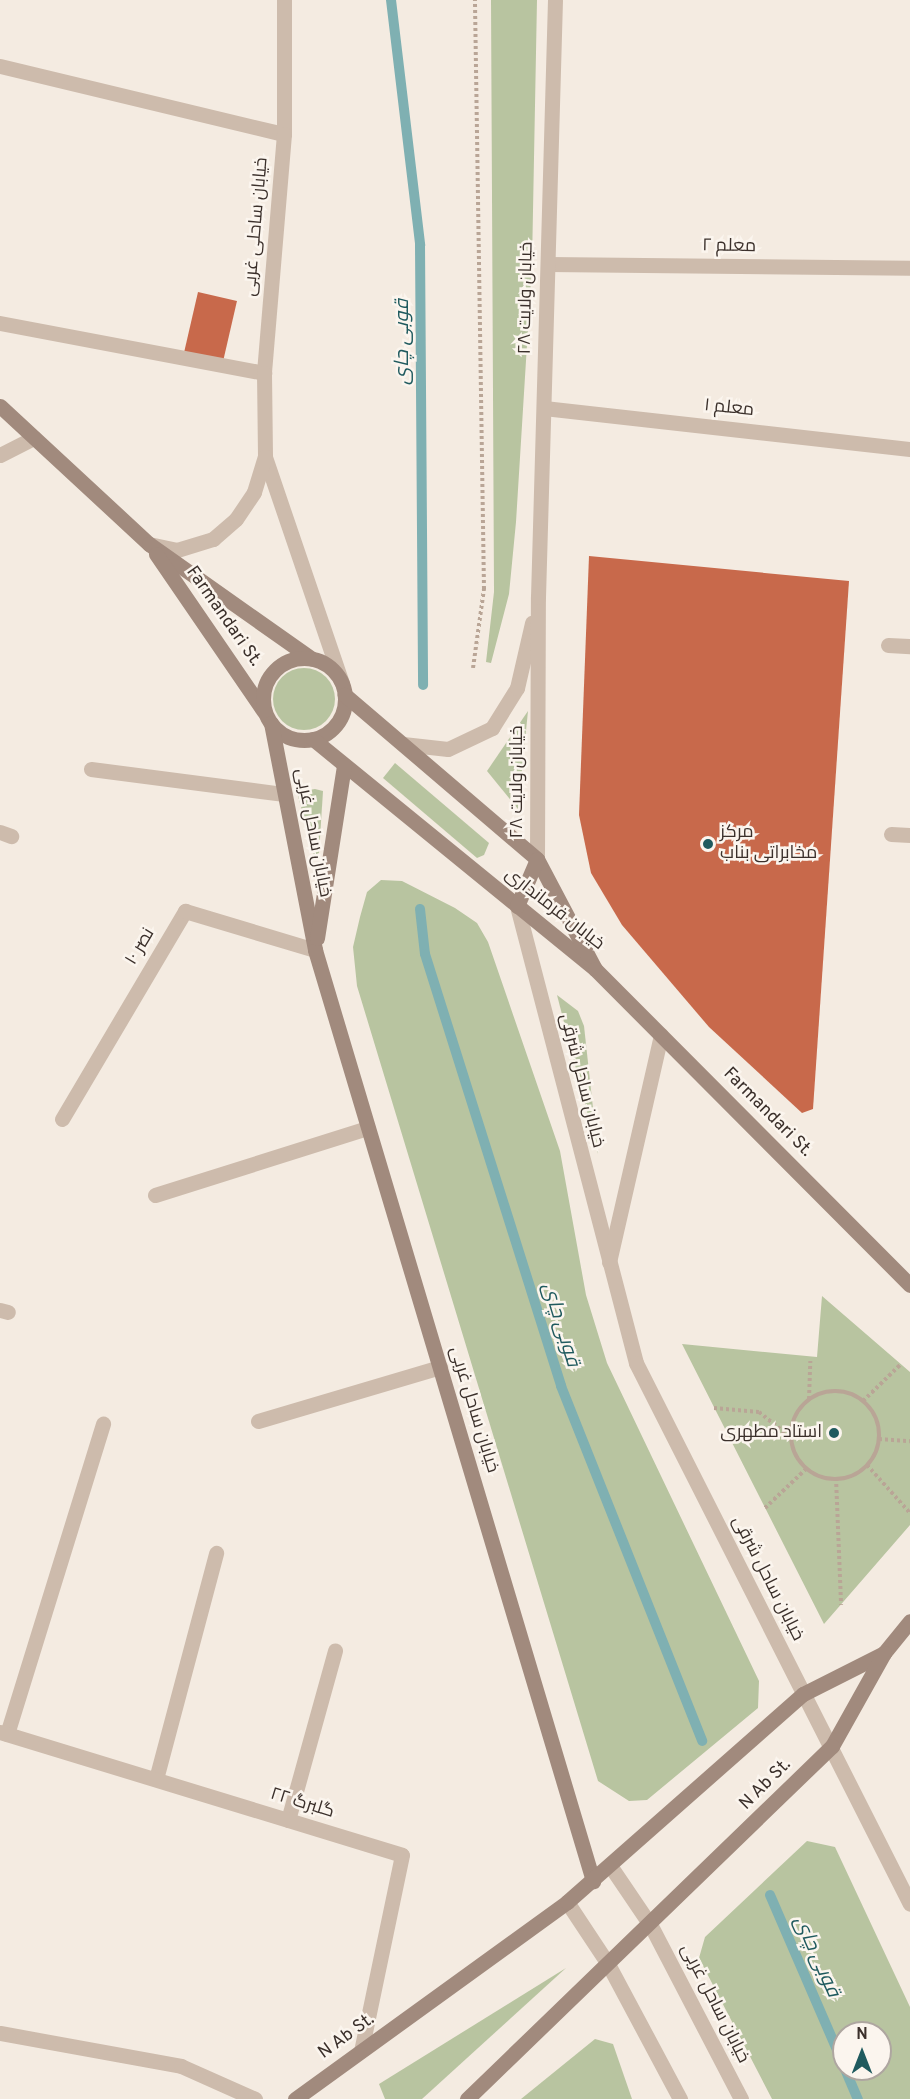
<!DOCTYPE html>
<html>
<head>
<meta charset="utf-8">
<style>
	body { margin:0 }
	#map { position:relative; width:910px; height:2099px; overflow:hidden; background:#f4ebe1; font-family:Overpass,Cairo,sans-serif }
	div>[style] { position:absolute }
	.green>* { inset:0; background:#b8c4a0 }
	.round { border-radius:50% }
	.stream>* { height:10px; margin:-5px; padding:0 5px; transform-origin:5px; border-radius:5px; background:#7fb0b2 }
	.building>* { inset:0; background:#c8694b; transform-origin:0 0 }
	.path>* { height:4px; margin-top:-2px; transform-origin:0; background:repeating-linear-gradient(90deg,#b9a596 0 3px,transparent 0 6px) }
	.path>.ring { margin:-2px; padding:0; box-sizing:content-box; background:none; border:4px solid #b9a596; border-radius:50% }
	.lane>* { height:15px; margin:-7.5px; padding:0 7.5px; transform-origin:7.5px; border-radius:7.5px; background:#cdbbac }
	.street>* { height:15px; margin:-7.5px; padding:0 7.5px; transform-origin:7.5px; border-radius:7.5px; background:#cdbbac }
	.secondary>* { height:15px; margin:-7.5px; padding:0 7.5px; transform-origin:7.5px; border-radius:7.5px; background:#a18a7d }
	.secondary>.ring { margin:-7.5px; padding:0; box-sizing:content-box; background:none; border:15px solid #a18a7d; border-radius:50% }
	.dots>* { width:16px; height:16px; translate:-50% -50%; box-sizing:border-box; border:3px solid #fbf5ee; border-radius:50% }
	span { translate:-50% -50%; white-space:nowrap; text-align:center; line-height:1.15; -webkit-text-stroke:5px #fbf5ee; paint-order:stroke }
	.street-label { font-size:18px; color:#3b302b }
	.poi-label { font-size:18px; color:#3b302b }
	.left { translate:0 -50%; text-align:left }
	.right { translate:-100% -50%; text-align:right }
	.water-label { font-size:20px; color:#1f5a5e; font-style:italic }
	.north { position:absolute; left:832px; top:2021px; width:60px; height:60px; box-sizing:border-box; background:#fbf5ee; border:2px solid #aea6a0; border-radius:50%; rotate:0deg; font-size:16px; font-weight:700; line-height:24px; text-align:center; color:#3b302b }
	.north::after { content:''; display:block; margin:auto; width:21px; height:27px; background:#1f5a5e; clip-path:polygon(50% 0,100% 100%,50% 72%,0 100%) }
</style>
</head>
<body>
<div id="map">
	<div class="green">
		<div style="clip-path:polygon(491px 0,537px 0,532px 264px,516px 522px,509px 594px,491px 663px,486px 662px,494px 592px)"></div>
		<div class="round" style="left:273px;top:668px;width:62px;height:62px"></div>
		<div style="clip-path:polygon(528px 711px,518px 809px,487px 771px)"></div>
		<div style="clip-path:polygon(395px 763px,489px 843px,484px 855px,477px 858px,383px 778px)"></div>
		<div style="clip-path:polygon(315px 789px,323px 791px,319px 853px,314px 855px,297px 792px)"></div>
		<div style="clip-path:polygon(381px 880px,402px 881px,455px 908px,477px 923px,488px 942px,560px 1151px,586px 1295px,607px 1363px,759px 1681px,758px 1708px,647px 1800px,629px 1801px,598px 1781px,357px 986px,353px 947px,360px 917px,367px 892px)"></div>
		<div style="clip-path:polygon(557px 995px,578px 1011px,584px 1026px,598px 1154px)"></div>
		<div style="clip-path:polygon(822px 1296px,910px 1372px,910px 1525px,824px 1624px,682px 1344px,817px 1357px)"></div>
		<div style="clip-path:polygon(evenodd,807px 1841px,835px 1847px,910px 2007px,910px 2099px,772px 2099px,699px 1958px,705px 1937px,807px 1841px,844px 2033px,880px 2033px,880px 2069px,844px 2069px,844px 2033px)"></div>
		<div style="clip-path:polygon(566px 1968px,422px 2099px,385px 2099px,379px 2084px)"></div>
		<div style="clip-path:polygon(595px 2039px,613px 2044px,632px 2099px,521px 2099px)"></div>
	</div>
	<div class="stream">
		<div style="left:391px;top:0;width:247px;rotate:83.2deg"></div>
		<div style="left:420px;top:245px;width:440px;rotate:89.6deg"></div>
		<div style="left:420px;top:909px;width:45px;rotate:83.7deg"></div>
		<div style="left:425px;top:954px;width:453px;rotate:72.5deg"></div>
		<div style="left:561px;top:1386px;width:382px;rotate:68.3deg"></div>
		<div style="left:770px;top:1895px;width:186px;rotate:66.6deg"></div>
		<div style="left:845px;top:2069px;width:33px;rotate:67deg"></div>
	</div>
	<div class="building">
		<div style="left:198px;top:292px;width:40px;height:62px;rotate:13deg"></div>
		<div style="clip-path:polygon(589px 556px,849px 581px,813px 1109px,802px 1113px,709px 1027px,622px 925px,591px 873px,579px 815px)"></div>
	</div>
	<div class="path">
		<div style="left:473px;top:668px;width:80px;rotate:-82.1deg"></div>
		<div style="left:484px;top:589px;width:589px;rotate:-90.88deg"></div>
		<div class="ring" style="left:791px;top:1391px;width:84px;height:84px"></div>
		<div style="left:809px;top:1399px;width:38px;rotate:-88deg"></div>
		<div style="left:863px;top:1401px;width:53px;rotate:-44.2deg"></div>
		<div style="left:714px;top:1408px;width:45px;rotate:5.1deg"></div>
		<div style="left:759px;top:1412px;width:40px;rotate:39deg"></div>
		<div style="left:879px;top:1439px;width:31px;rotate:4deg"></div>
		<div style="left:867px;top:1465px;width:64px;rotate:48.1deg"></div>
		<div style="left:836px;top:1478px;width:127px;rotate:87.7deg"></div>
		<div style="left:765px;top:1508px;width:58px;rotate:-43.6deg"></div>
	</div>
	<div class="lane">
		<div style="left:0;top:66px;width:292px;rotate:13.5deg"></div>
		<div style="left:548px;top:264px;width:362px;rotate:0.6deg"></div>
		<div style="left:0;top:323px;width:269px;rotate:10.7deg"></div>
		<div style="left:544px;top:408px;width:368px;rotate:6.4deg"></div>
		<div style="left:888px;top:645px;width:22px;rotate:3deg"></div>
		<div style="left:91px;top:769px;width:195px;rotate:7.4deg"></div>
		<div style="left:0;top:832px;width:12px;rotate:20deg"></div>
		<div style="left:891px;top:834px;width:19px;rotate:3deg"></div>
		<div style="left:62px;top:1119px;width:242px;rotate:-59.4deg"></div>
		<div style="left:185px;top:911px;width:136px;rotate:16.7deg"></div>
		<div style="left:155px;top:1195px;width:223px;rotate:-17.5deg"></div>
		<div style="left:0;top:1310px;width:8px;rotate:14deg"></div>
		<div style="left:258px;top:1421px;width:190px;rotate:-16.5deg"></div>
		<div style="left:7px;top:1734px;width:325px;rotate:-72.8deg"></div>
		<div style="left:156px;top:1779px;width:234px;rotate:-75.1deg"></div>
		<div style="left:288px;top:1820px;width:176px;rotate:-74.5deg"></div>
		<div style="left:0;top:2033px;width:184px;rotate:10.3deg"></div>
		<div style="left:181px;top:2066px;width:81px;rotate:24deg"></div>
	</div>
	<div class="street">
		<div style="left:284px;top:0;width:134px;rotate:90deg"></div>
		<div style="left:284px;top:134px;width:240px;rotate:94.8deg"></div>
		<div style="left:264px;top:373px;width:84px;rotate:89.3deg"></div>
		<div style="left:265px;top:457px;width:239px;rotate:71.2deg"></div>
		<div style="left:0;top:455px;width:38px;rotate:-27deg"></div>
		<div style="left:149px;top:544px;width:29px;rotate:12deg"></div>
		<div style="left:177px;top:550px;width:38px;rotate:-17deg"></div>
		<div style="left:213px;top:539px;width:30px;rotate:-41deg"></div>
		<div style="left:236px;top:519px;width:32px;rotate:-56deg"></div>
		<div style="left:254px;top:492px;width:37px;rotate:-73deg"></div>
		<div style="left:403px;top:744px;width:45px;rotate:6.3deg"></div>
		<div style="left:448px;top:749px;width:49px;rotate:-25.5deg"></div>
		<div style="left:492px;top:728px;width:47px;rotate:-58deg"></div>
		<div style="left:517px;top:688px;width:67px;rotate:-77deg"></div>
		<div style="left:537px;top:859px;width:262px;rotate:-89.8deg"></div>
		<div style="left:538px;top:597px;width:597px;rotate:-88.37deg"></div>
		<div style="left:517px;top:906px;width:472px;rotate:75.4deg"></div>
		<div style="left:636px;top:1363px;width:606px;rotate:63.14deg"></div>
		<div style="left:609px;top:1262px;width:233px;rotate:-77.1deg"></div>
		<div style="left:0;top:1732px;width:420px;rotate:17deg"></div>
		<div style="left:402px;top:1855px;width:200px;rotate:101.8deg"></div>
		<div style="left:611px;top:1867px;width:71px;rotate:55.9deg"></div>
		<div style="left:651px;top:1926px;width:195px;rotate:62.5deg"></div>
		<div style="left:567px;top:1902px;width:74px;rotate:56.5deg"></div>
		<div style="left:608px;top:1964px;width:153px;rotate:61.9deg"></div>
	</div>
	<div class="secondary">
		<div style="left:0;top:406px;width:203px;rotate:42.8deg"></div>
		<div style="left:149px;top:544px;width:199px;rotate:35.2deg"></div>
		<div style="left:156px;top:554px;width:191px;rotate:55.6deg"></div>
		<div class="ring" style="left:263px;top:658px;width:67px;height:67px"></div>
		<div style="left:271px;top:723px;width:231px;rotate:79deg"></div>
		<div style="left:315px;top:950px;width:972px;rotate:73.37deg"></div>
		<div style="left:313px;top:739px;width:364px;rotate:39.2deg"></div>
		<div style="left:595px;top:969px;width:124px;rotate:-117.8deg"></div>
		<div style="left:537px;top:859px;width:253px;rotate:-139.5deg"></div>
		<div style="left:517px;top:906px;width:51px;rotate:-66.9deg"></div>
		<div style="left:317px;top:938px;width:175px;rotate:-81.1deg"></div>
		<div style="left:595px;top:969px;width:446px;rotate:45.1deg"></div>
		<div style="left:884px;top:1653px;width:41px;rotate:-50.9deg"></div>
		<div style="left:295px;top:2099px;width:336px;rotate:-35.9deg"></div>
		<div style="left:567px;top:1902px;width:315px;rotate:-41.4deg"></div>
		<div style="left:803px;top:1694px;width:91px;rotate:-26.8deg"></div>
		<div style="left:884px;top:1653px;width:107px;rotate:119.2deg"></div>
		<div style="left:832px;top:1746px;width:508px;rotate:135.96deg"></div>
	</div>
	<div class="dots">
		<div style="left:708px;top:844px;background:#1f5a5e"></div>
		<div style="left:834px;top:1433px;background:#1f5a5e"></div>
	</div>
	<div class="street-label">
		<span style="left:257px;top:227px;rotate:-85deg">خیابان ساحلی غربی</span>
		<span style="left:729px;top:247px;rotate:1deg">معلم ۲</span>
		<span style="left:527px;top:298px;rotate:-89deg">خیابان ولایت ۲۸</span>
		<span style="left:729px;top:409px;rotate:6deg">معلم ۱</span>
		<span style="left:223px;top:617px;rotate:55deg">Farmandari St.</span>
		<span style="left:518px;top:782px;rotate:-90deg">خیابان ولایت ۲۸</span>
		<span style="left:312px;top:833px;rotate:79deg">خیابان ساحل غربی</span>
		<span style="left:554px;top:910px;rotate:38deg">خیابان فرمانداری</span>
		<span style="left:141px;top:947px;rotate:-59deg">نصر ۱۰</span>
		<span style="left:581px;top:1081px;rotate:76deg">خیابان ساحل شرقی</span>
		<span style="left:767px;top:1113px;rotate:45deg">Farmandari St.</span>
		<span style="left:473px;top:1410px;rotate:73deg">خیابان ساحل غربی</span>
		<span style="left:767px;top:1579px;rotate:63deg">خیابان ساحل شرقی</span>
		<span style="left:766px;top:1785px;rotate:-45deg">N Ab St.</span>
		<span style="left:302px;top:1804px;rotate:17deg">گلبرگ ۲۲</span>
		<span style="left:714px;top:2004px;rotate:63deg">خیابان ساحل غربی</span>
		<span style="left:347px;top:2037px;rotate:-36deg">N Ab St.</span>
	</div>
	<div class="poi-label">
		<span class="left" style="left:720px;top:844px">مرکز<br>مخابراتی بناب</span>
		<span class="right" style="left:822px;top:1433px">استاد مطهری</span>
	</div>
	<div class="water-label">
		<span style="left:403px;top:342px;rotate:-90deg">قوبی چای</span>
		<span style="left:560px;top:1325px;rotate:73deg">قوبی چای</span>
		<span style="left:816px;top:1957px;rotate:66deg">قوبی چای</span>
	</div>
	<div class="north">N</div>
</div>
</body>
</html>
